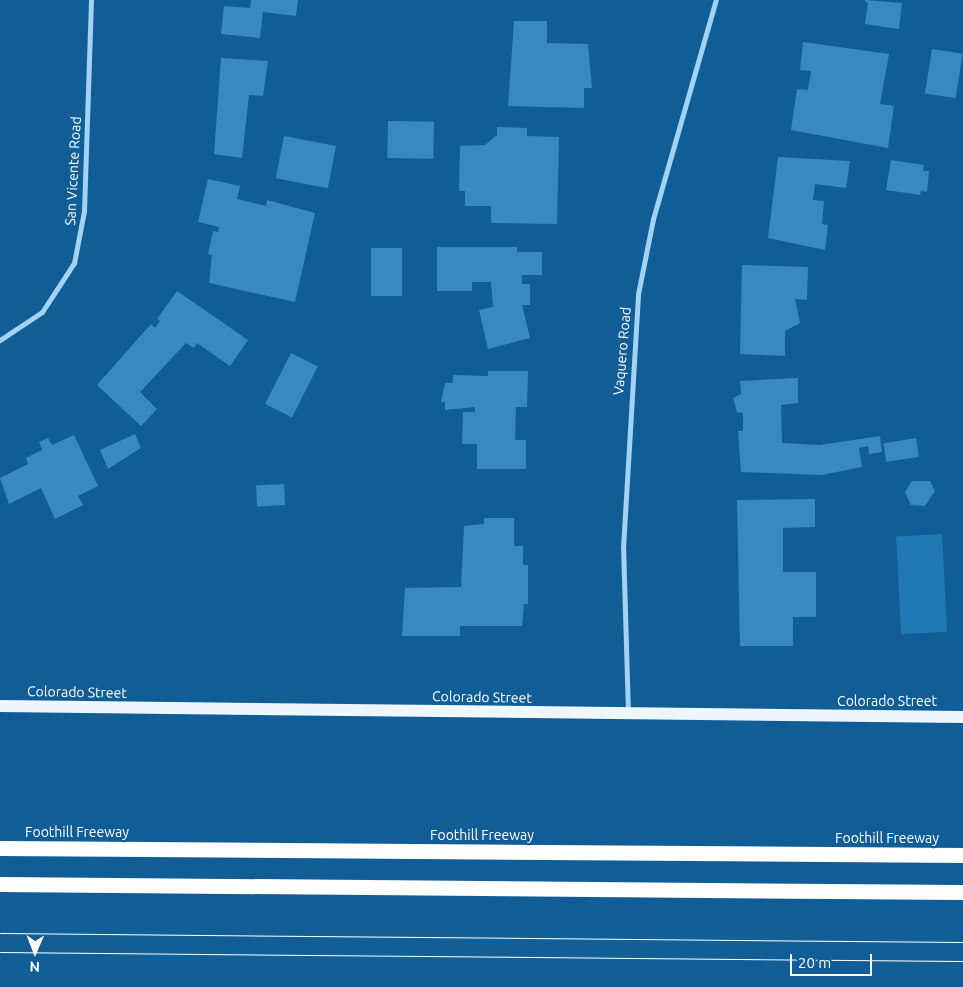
<!DOCTYPE html>
<html>
<head>
<meta charset="utf-8">
<style>
	body { margin:0 }
	#map { position:relative; width:963px; height:987px; overflow:hidden; background:#115e97; font-family:Ubuntu,sans-serif }
	div>[style] { position:absolute }
	.green>* { inset:0; background:#2078b5; transform-origin:0 0 }
	.building>* { inset:0; background:#3a88c0; transform-origin:0 0 }
	.street>* { height:5px; margin:-2.5px; padding:0 2.5px; transform-origin:2.5px; border-radius:2.5px; background:#a2d2f4 }
	.primary>* { height:12px; margin:-6px; padding:0 6px; transform-origin:6px; border-radius:6px; background:#eef7ff }
	.highway>* { height:15px; margin:-7.5px; padding:0 7.5px; transform-origin:7.5px; border-radius:7.5px; background:#fff }
	.tram>* { height:1px; margin:-0.5px; padding:0 0.5px; transform-origin:0.5px; border-radius:0.5px; background:#fff }
	span { translate:-50% -50%; white-space:nowrap; text-align:center; line-height:1.15; -webkit-text-stroke:4.5px #115e97; paint-order:stroke }
	.street-label { font-size:14px; color:#fff }
	.north { position:absolute; left:10px; top:927px; width:50px; height:50px; -webkit-text-stroke:4px #115e97; paint-order:stroke; rotate:181deg; font-size:14px; font-weight:700; line-height:20px; text-align:center; color:#fff }
	.north::after { content:''; display:block; margin:auto; width:18px; height:22px; background:#fff; clip-path:polygon(50% 0,100% 100%,50% 72%,0 100%) }
	.scale { position:absolute; left:790px; top:954px; width:82px; height:22px; box-sizing:border-box; border:2px solid #fff; border-top:0; padding-left:6px; font-size:15px; line-height:18px; white-space:nowrap; color:#fff; -webkit-text-stroke:4px #115e97; paint-order:stroke }
</style>
</head>
<body>
<div id="map">
	<div class="green">
		<div style="left:942px;top:534px;width:98px;height:46px;rotate:87deg"></div>
	</div>
	<div class="building">
		<div style="clip-path:polygon(251px 0,298px 0,296px 16px,263px 12px,260px 38px,221px 34px,224px 6px,250px 8px)"></div>
		<div style="clip-path:polygon(864px 0,902px 3px,899px 29px,865px 24px,868px 3px)"></div>
		<div style="clip-path:polygon(514px 21px,547px 21px,547px 43px,588px 44px,592px 88px,584px 88px,584px 108px,508px 106px)"></div>
		<div style="clip-path:polygon(803px 42px,889px 54px,880px 104px,894px 106px,888px 148px,791px 130px,797px 89px,808px 90px,811px 71px,800px 70px)"></div>
		<div style="left:932px;top:49px;width:31px;height:45px;rotate:9deg"></div>
		<div style="clip-path:polygon(221px 58px,268px 61px,263px 96px,249px 95px,242px 158px,214px 154px)"></div>
		<div style="left:388px;top:121px;width:46px;height:37px;rotate:1deg"></div>
		<div style="clip-path:polygon(497px 127px,527px 128px,527px 136px,559px 137px,557px 224px,491px 223px,491px 206px,465px 206px,465px 191px,459px 191px,460px 146px,485px 145px,497px 135px)"></div>
		<div style="left:284px;top:136px;width:53px;height:43px;rotate:11deg"></div>
		<div style="clip-path:polygon(778px 157px,850px 161px,846px 188px,815px 184px,813px 200px,824px 201px,822px 224px,828px 225px,825px 250px,768px 238px)"></div>
		<div style="clip-path:polygon(891px 160px,924px 165px,923px 171px,929px 171px,927px 192px,921px 191px,920px 195px,886px 190px)"></div>
		<div style="clip-path:polygon(208px 179px,240px 186px,237px 199px,266px 206px,267px 200px,315px 213px,295px 302px,209px 283px,212px 255px,208px 254px,213px 231px,218px 232px,219px 227px,198px 222px)"></div>
		<div style="clip-path:polygon(437px 247px,517px 247px,517px 252px,542px 252px,542px 275px,522px 275px,522px 284px,530px 284px,530px 305px,522px 305px,530px 338px,488px 349px,479px 310px,493px 307px,491px 282px,472px 282px,472px 291px,437px 291px)"></div>
		<div style="left:371px;top:248px;width:31px;height:48px"></div>
		<div style="clip-path:polygon(742px 265px,808px 267px,807px 300px,795px 299px,800px 323px,785px 331px,785px 356px,740px 354px)"></div>
		<div style="clip-path:polygon(177px 291px,248px 340px,230px 366px,197px 343px,194px 348px,186px 343px,140px 392px,157px 409px,141px 426px,97px 385px,151px 324px,155px 328px,160px 321px,157px 319px)"></div>
		<div style="left:291px;top:353px;width:30px;height:57px;rotate:27deg"></div>
		<div style="clip-path:polygon(488px 371px,528px 371px,527px 407px,516px 407px,515px 440px,526px 440px,526px 469px,477px 469px,477px 444px,462px 444px,463px 412px,475px 412px,475px 407px,445px 410px,445px 402px,441px 402px,445px 383px,453px 383px,453px 375px,488px 376px)"></div>
		<div style="clip-path:polygon(798px 378px,798px 403px,781px 405px,782px 443px,820px 445px,880px 436px,882px 452px,869px 454px,868px 446px,859px 448px,862px 467px,822px 475px,741px 472px,738px 431px,743px 431px,743px 413px,737px 412px,733px 398px,741px 394px,740px 381px)"></div>
		<div style="clip-path:polygon(135px 434px,141px 448px,108px 469px,100px 450px)"></div>
		<div style="clip-path:polygon(74px 435px,98px 486px,78px 496px,83px 505px,55px 519px,41px 488px,9px 504px,0 478px,28px 464px,26px 458px,42px 450px,39px 442px,48px 438px,52px 445px)"></div>
		<div style="left:916px;top:438px;width:19px;height:33px;rotate:81deg"></div>
		<div style="clip-path:polygon(912px 481px,930px 481px,935px 491px,925px 506px,911px 505px,905px 492px)"></div>
		<div style="left:284px;top:484px;width:21px;height:28px;rotate:87deg"></div>
		<div style="clip-path:polygon(815px 499px,815px 527px,783px 528px,783px 572px,816px 572px,816px 617px,793px 617px,793px 646px,740px 646px,737px 500px)"></div>
		<div style="clip-path:polygon(484px 518px,514px 518px,514px 546px,523px 546px,523px 565px,528px 565px,528px 604px,524px 604px,522px 626px,460px 626px,460px 636px,402px 636px,405px 588px,461px 587px,464px 526px,484px 524px)"></div>
	</div>
	<div class="street">
		<div style="left:0;top:340px;width:50px;rotate:-33.7deg"></div>
		<div style="left:42px;top:312px;width:59px;rotate:-56.9deg"></div>
		<div style="left:74px;top:263px;width:53px;rotate:-79.1deg"></div>
		<div style="left:84px;top:211px;width:211px;rotate:-88.1deg"></div>
		<div style="left:628px;top:713px;width:165px;rotate:-91.7deg"></div>
		<div style="left:623px;top:548px;width:254px;rotate:-86.6deg"></div>
		<div style="left:638px;top:294px;width:76px;rotate:-78.7deg"></div>
		<div style="left:653px;top:219px;width:228px;rotate:-74deg"></div>
	</div>
	<div class="primary">
		<div style="left:0;top:706px;width:963px;rotate:0.65deg"></div>
	</div>
	<div class="highway">
		<div style="left:0;top:848px;width:963px;rotate:0.42deg"></div>
		<div style="left:0;top:884px;width:963px;rotate:0.48deg"></div>
	</div>
	<div class="tram">
		<div style="left:0;top:933px;width:963px;rotate:0.54deg"></div>
		<div style="left:0;top:952px;width:963px;rotate:0.54deg"></div>
	</div>
	<div class="street-label">
		<span style="left:73px;top:171px;rotate:-87deg">San Vicente Road</span>
		<span style="left:622px;top:351px;rotate:-85deg">Vaquero Road</span>
		<span style="left:77px;top:692px;rotate:1deg">Colorado Street</span>
		<span style="left:482px;top:697px;rotate:1deg">Colorado Street</span>
		<span style="left:887px;top:701px">Colorado Street</span>
		<span style="left:77px;top:832px">Foothill Freeway</span>
		<span style="left:482px;top:835px">Foothill Freeway</span>
		<span style="left:887px;top:838px">Foothill Freeway</span>
	</div>
	<div class="north">N</div>
	<div class="scale">20 m</div>
</div>
</body>
</html>
